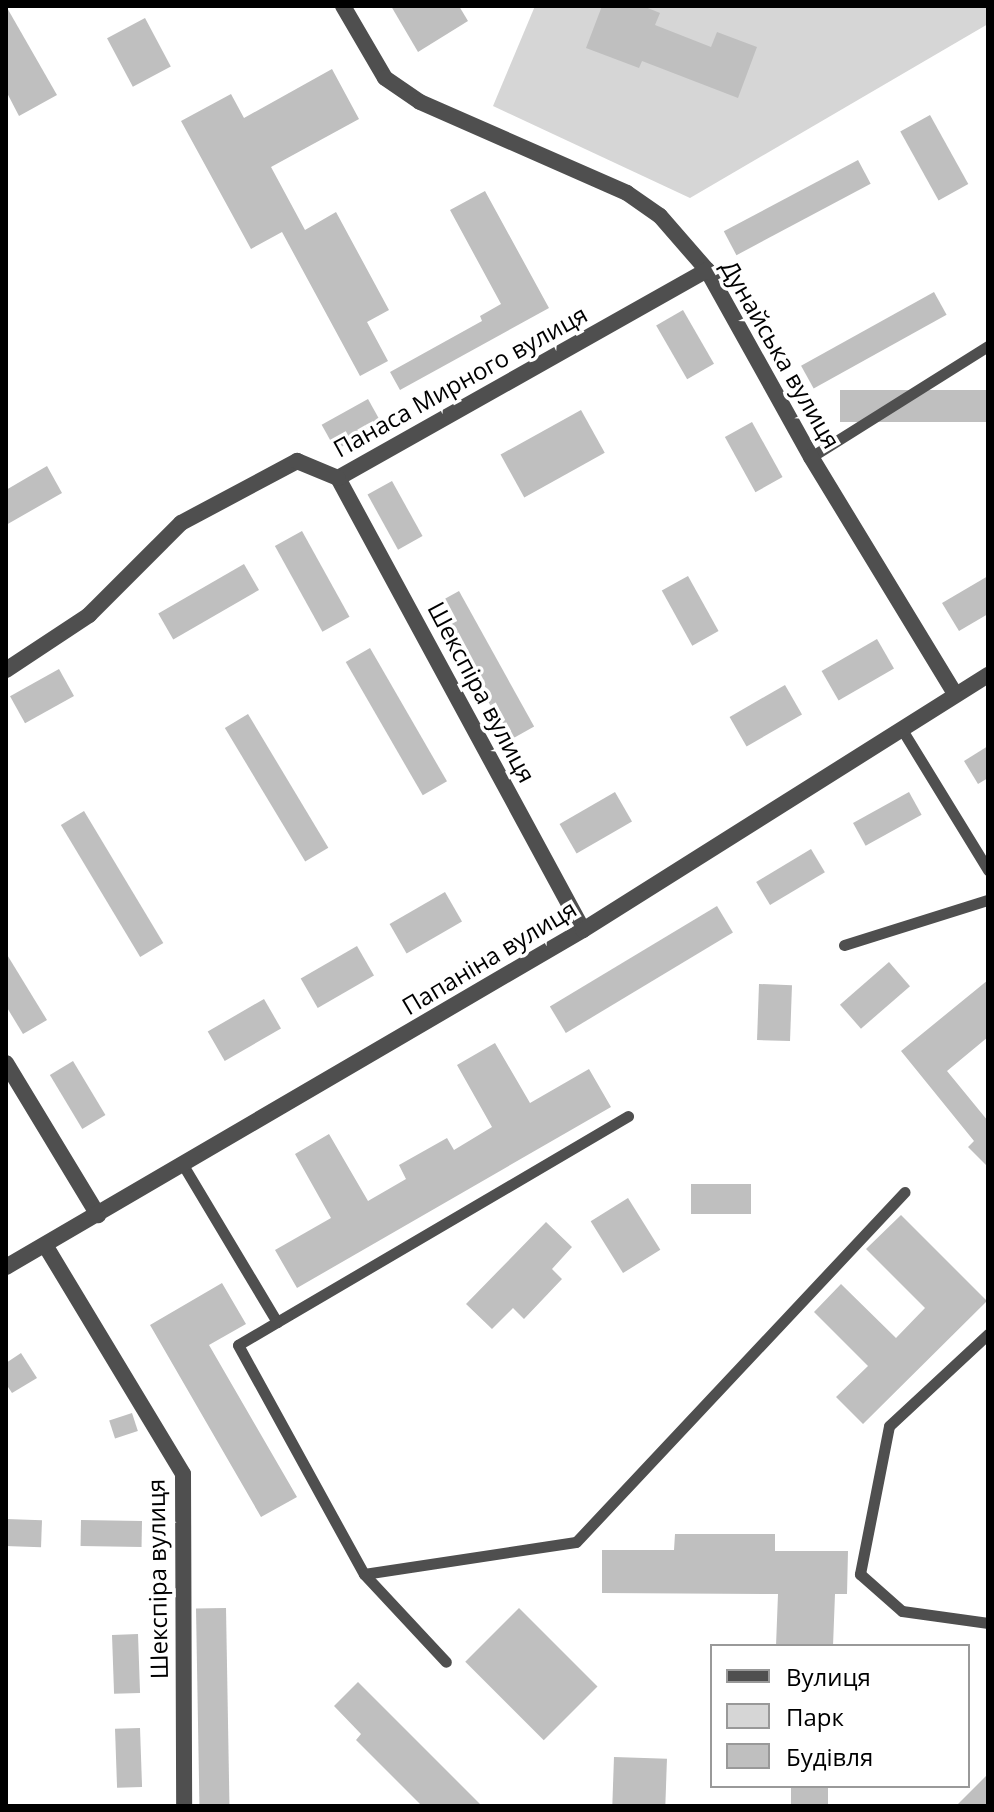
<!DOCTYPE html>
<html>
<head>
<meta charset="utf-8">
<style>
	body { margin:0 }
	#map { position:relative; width:994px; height:1812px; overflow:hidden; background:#fff; font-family:"Open Sans",sans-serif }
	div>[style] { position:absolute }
	.green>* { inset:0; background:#d6d6d6 }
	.building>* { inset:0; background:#bfbfbf; transform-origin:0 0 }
	.lane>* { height:11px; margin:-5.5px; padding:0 5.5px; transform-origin:5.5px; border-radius:5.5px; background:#4f4f4f }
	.street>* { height:16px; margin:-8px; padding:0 8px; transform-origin:8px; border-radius:8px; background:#4f4f4f }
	span { translate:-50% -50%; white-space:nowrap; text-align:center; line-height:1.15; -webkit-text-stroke:7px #fff; paint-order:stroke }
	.street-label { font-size:24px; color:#000 }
	.frame { position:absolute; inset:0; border:8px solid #000; pointer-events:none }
	.legend { position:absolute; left:710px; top:1644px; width:260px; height:144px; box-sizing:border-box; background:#fff; border:2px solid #999; margin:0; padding:10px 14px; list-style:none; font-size:24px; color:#000 }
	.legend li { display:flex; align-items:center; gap:16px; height:40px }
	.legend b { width:40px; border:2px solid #999 }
</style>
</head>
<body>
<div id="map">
	<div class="green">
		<div style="clip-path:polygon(535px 6px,988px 6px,988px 24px,690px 198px,493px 106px)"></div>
	</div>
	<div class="building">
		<div style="clip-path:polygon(6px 6px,57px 95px,19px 116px,6px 91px)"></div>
		<div style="clip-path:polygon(391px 6px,459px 6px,468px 21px,418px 52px)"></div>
		<div style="clip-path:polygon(602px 6px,643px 6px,660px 13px,655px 25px,711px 47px,717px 32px,757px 47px,738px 98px,642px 61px,639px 68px,586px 48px)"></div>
		<div style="left:145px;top:18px;width:55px;height:43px;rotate:62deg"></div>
		<div style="clip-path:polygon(332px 69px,359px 119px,271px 167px,305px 230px,336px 212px,389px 310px,367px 322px,388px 361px,360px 376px,282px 232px,251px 249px,181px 121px,231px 94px,244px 118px)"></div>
		<div style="left:930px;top:115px;width:79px;height:34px;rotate:61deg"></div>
		<div style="left:858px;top:160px;width:27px;height:152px;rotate:62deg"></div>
		<div style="clip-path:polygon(485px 191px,549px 308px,400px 390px,390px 372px,482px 321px,480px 316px,501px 304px,450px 210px)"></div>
		<div style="left:934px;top:292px;width:26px;height:152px;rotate:61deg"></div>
		<div style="left:683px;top:310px;width:62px;height:31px;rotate:60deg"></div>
		<div style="left:988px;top:390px;width:32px;height:148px;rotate:90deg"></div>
		<div style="left:368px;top:399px;width:29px;height:53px;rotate:61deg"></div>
		<div style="left:581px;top:410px;width:49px;height:92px;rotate:61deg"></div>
		<div style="left:752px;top:422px;width:63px;height:31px;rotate:61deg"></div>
		<div style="clip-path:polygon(47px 466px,62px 493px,6px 525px,6px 490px)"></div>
		<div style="left:392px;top:481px;width:63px;height:28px;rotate:61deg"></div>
		<div style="left:302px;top:531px;width:98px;height:31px;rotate:61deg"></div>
		<div style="left:244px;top:564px;width:30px;height:99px;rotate:60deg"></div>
		<div style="left:688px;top:576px;width:63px;height:30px;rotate:61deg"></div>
		<div style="clip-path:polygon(988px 576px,988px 614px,959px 631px,942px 603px)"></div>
		<div style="left:459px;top:591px;width:155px;height:28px;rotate:61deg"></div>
		<div style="left:877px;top:639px;width:34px;height:64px;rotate:60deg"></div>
		<div style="left:370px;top:648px;width:154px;height:28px;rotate:60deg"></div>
		<div style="left:59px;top:669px;width:31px;height:56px;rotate:61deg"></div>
		<div style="left:785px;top:685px;width:34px;height:64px;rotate:60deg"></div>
		<div style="left:248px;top:714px;width:156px;height:27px;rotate:59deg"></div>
		<div style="clip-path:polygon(988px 746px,988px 778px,978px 784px,964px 761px)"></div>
		<div style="left:615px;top:792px;width:34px;height:64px;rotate:60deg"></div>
		<div style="left:909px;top:792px;width:26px;height:64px;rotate:61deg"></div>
		<div style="left:84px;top:811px;width:154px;height:27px;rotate:59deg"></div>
		<div style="left:811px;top:849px;width:27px;height:64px;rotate:59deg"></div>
		<div style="left:445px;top:892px;width:34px;height:64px;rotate:60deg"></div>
		<div style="left:717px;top:906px;width:31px;height:195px;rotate:59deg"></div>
		<div style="left:357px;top:946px;width:34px;height:65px;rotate:60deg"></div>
		<div style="clip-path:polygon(6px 953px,47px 1020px,23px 1034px,6px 1006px)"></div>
		<div style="left:889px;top:962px;width:32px;height:65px;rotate:49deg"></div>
		<div style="clip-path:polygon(988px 980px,988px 1037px,947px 1071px,988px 1121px,988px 1167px,968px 1147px,974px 1141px,901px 1051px)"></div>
		<div style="left:759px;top:984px;width:33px;height:56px;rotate:2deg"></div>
		<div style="left:264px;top:999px;width:34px;height:65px;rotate:60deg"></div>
		<div style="clip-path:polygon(495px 1043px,530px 1103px,589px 1069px,611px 1107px,297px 1288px,275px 1250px,331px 1218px,295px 1154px,329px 1134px,368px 1201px,406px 1179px,399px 1165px,447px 1138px,454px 1150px,492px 1127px,457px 1065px)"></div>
		<div style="left:73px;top:1061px;width:63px;height:27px;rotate:59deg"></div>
		<div style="left:691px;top:1184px;width:60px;height:30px"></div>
		<div style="left:628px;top:1198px;width:61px;height:44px;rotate:58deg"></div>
		<div style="clip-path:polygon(901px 1215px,987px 1301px,863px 1424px,836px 1397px,868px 1366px,814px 1312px,841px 1284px,896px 1338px,925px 1308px,866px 1249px)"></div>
		<div style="clip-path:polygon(546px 1222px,572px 1247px,552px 1269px,562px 1279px,524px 1319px,513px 1308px,492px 1329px,466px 1304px)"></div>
		<div style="clip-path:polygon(222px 1283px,246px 1324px,209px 1345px,297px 1497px,261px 1517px,150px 1325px)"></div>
		<div style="clip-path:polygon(21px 1353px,37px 1378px,12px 1393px,6px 1384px,6px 1363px)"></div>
		<div style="left:132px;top:1413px;width:19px;height:24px;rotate:72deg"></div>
		<div style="left:6px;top:1519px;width:36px;height:27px;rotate:2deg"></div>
		<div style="left:81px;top:1520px;width:61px;height:26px;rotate:1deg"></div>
		<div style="clip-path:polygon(675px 1534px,775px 1534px,775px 1551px,848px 1551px,847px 1594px,835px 1594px,833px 1646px,776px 1646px,778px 1594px,602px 1593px,602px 1550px,674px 1550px)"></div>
		<div style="left:226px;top:1608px;width:198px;height:30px;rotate:89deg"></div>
		<div style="left:519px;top:1608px;width:111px;height:76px;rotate:45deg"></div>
		<div style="left:138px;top:1634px;width:59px;height:26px;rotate:88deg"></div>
		<div style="clip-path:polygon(358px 1682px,482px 1806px,422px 1806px,356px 1740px,361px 1734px,334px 1706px)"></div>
		<div style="left:140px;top:1728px;width:59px;height:25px;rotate:88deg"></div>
		<div style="left:614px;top:1757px;width:53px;height:49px;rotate:2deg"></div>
		<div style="clip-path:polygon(988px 1774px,988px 1806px,956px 1806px)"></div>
		<div style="left:791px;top:1786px;width:37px;height:20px"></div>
	</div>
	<div class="lane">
		<div style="left:811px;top:457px;width:209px;rotate:-32.1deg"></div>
		<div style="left:901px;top:728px;width:167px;rotate:58.5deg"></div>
		<div style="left:844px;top:945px;width:151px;rotate:-17.4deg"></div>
		<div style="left:183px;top:1165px;width:183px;rotate:59.1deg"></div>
		<div style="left:277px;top:1322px;width:407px;rotate:-30.4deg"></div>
		<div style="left:277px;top:1322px;width:45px;rotate:149.5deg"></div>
		<div style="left:238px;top:1345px;width:261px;rotate:61.2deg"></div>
		<div style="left:364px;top:1574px;width:120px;rotate:47deg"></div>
		<div style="left:988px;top:1334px;width:135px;rotate:137.1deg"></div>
		<div style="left:889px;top:1426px;width:151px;rotate:101.1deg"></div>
		<div style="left:860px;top:1574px;width:56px;rotate:41.4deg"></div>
		<div style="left:902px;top:1611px;width:87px;rotate:7.9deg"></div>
		<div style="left:364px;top:1574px;width:214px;rotate:-8.6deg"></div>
		<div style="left:576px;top:1542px;width:480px;rotate:-46.8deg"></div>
	</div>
	<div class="street">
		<div style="left:343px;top:6px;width:83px;rotate:59.7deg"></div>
		<div style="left:385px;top:78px;width:42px;rotate:34.4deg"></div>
		<div style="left:420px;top:102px;width:226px;rotate:23.7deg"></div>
		<div style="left:627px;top:193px;width:40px;rotate:34.9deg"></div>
		<div style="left:660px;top:216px;width:72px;rotate:49deg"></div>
		<div style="left:707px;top:270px;width:214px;rotate:60.9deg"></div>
		<div style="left:811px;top:457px;width:277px;rotate:58.7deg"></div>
		<div style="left:338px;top:478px;width:514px;rotate:61.54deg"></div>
		<div style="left:338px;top:478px;width:424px;rotate:-29.4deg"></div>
		<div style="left:6px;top:670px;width:100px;rotate:-33.5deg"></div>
		<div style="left:89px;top:615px;width:130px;rotate:-45deg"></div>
		<div style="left:181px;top:523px;width:132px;rotate:-28.1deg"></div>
		<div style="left:297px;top:461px;width:44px;rotate:22.5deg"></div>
		<div style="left:6px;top:1063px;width:178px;rotate:58.8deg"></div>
		<div style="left:45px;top:1245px;width:267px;rotate:58.9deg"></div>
		<div style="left:183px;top:1474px;width:332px;rotate:89.8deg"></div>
		<div style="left:6px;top:1267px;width:668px;rotate:-30.29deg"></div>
		<div style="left:583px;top:930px;width:479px;rotate:-32.2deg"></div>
	</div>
	<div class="street-label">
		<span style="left:781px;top:354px;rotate:60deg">Дунайська вулиця</span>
		<span style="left:460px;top:381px;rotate:-29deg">Панаса Мирного вулиця</span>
		<span style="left:482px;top:692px;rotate:62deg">Шекспіра вулиця</span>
		<span style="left:489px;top:957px;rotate:-31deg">Папаніна вулиця</span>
		<span style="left:157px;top:1579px;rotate:-91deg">Шекспіра вулиця</span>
	</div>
	<div class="frame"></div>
	<ul class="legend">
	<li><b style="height:10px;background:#4f4f4f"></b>Вулиця</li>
	<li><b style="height:22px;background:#d6d6d6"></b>Парк</li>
	<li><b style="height:22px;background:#bfbfbf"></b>Будівля</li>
	</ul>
</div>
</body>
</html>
